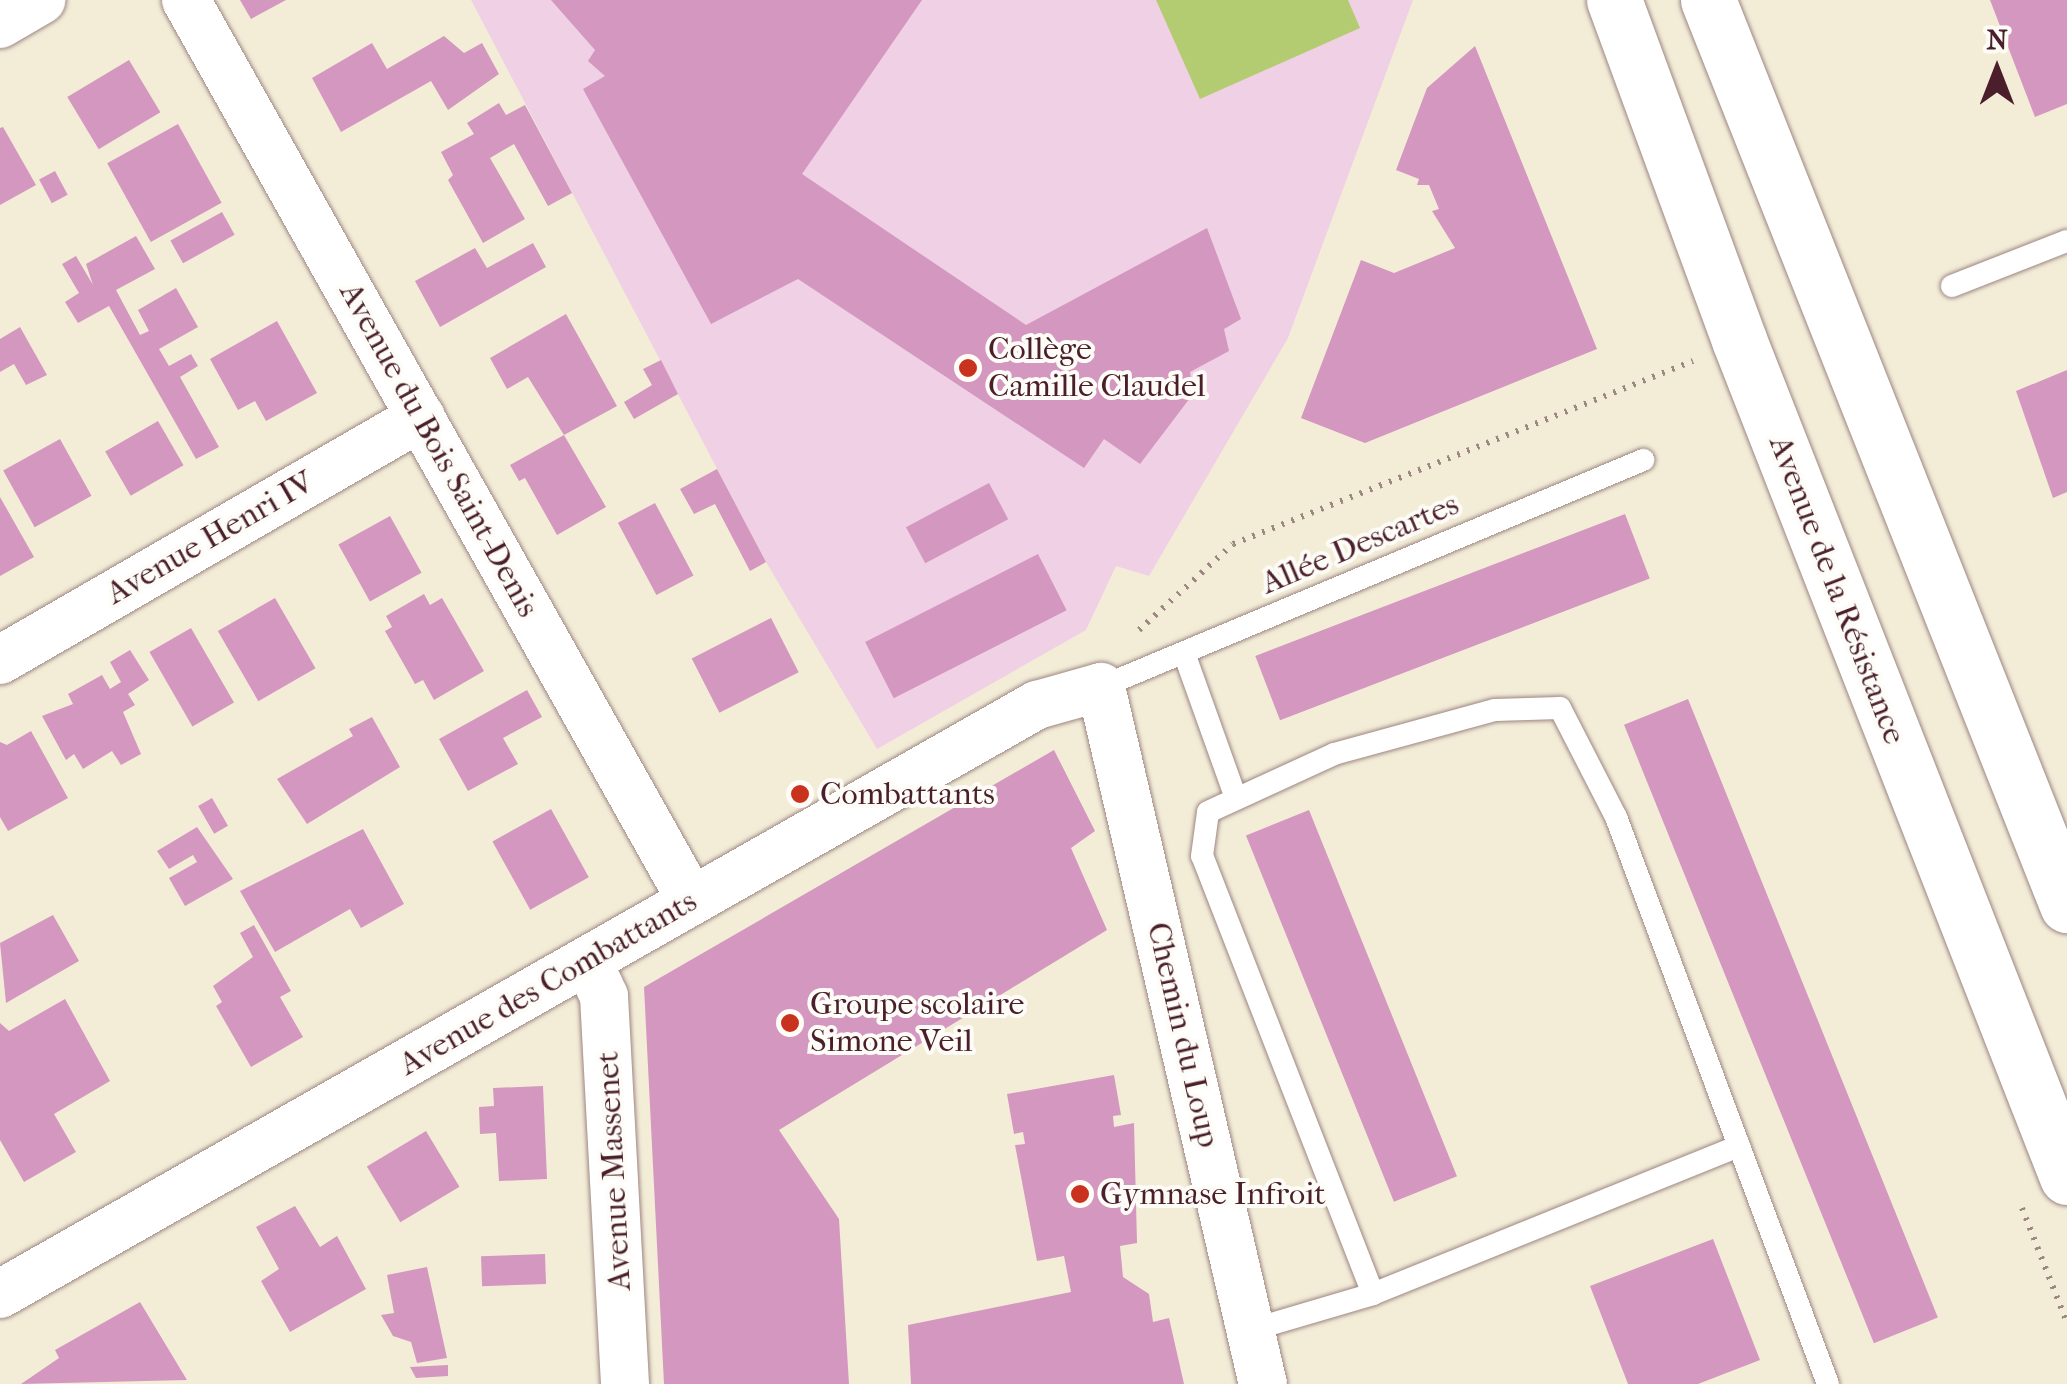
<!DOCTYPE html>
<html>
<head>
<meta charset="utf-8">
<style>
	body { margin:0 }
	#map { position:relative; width:2067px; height:1384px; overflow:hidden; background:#f3edd8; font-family:"IM FELL French Canon",serif }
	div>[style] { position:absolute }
	.built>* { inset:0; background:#efd0e5 }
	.green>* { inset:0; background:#b4cc71 }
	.building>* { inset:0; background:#d497bf; transform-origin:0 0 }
	.path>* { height:6px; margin-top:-3px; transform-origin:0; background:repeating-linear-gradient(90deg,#9e8682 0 2.5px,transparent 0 10.5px) }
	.roads { filter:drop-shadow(0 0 2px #9e8682) drop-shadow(0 0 2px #9e8682) }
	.service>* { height:22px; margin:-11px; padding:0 11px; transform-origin:11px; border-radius:11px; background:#fff }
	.minor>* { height:48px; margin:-24px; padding:0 24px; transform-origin:24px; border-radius:24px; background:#fff }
	.secondary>* { height:55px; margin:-27.5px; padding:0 27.5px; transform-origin:27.5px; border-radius:27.5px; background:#fff }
	.dots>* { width:28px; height:28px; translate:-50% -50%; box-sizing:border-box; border:5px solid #fdfcf7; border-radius:50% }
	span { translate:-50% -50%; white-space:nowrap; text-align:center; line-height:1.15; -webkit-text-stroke:8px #fdfcf7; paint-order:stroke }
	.poi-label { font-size:32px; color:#4a1f2b }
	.left { translate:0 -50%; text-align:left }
	.street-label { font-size:32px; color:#4a1f2b }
	.north { position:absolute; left:1947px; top:20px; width:100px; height:100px; -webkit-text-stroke:8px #fdfcf7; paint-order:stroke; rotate:0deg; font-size:28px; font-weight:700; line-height:40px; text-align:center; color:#4a1f2b }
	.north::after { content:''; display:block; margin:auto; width:35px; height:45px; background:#4a1f2b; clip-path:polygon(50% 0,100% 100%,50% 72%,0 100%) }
</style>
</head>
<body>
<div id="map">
	<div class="built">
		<div style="clip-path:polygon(471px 0,1413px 0,1288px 338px,1149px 576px,1116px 566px,1086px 630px,877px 749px,766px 562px)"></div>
	</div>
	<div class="green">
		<div style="clip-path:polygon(1156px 0,1348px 0,1360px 28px,1200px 99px)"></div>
	</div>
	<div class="building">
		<div style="clip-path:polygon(240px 0,286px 0,251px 19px)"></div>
		<div style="clip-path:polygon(551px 0,922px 0,802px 174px,1026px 325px,1207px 228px,1241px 319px,1224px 329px,1229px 351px,1190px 372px,1193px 394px,1140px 464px,1104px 439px,1084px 468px,798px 279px,711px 324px,583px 89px,605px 76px,588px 61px,595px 50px)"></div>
		<div style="clip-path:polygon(1990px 0,2067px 0,2067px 104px,2035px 117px)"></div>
		<div style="clip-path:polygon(444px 36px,464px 53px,482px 43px,499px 74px,448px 110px,431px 81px,341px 132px,312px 78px,372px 43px,387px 69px)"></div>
		<div style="clip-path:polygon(1475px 46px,1597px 349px,1365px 443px,1301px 418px,1361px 260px,1394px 273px,1455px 248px,1432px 211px,1439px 209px,1429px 185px,1417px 185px,1419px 179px,1396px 170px,1427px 88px)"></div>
		<div style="left:129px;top:60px;width:61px;height:72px;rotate:59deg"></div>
		<div style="clip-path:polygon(499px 103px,506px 115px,525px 105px,572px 193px,548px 206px,514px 144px,490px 158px,525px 219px,483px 243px,448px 180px,453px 175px,441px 152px,474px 134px,467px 123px)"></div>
		<div style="left:178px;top:124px;width:90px;height:81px;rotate:61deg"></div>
		<div style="clip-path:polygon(3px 127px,36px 185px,0 205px,0 128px)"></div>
		<div style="left:55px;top:171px;width:27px;height:18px;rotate:62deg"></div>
		<div style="left:222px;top:212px;width:26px;height:59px;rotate:61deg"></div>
		<div style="clip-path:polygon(136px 236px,155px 269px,116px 290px,140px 335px,149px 331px,138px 310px,176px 288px,198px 327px,159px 349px,169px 366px,191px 354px,198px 366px,180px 377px,219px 447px,196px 459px,109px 306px,78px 323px,65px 302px,79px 293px,62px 264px,76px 256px,93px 285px,86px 264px)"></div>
		<div style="clip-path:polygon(533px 243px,546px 267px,440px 327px,415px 281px,475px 248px,487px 268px)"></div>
		<div style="clip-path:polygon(566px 314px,617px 406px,564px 435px,606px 507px,557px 535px,525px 478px,519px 481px,510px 465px,564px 435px,528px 377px,507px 389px,490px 358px)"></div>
		<div style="clip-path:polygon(277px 321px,317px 393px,266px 421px,255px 401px,238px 410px,210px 359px)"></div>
		<div style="clip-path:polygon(20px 327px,47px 375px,26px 385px,14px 364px,0 372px,0 339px)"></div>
		<div style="clip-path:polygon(661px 360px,678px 394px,634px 419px,624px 402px,652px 385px,643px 369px)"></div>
		<div style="clip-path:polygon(2067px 370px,2067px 492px,2053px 498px,2016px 391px)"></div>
		<div style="left:158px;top:421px;width:51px;height:61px;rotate:60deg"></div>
		<div style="left:60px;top:439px;width:65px;height:65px;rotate:61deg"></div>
		<div style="clip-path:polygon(717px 469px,766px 562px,750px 571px,715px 504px,694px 514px,680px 489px)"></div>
		<div style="left:989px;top:483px;width:41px;height:94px;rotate:62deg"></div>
		<div style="clip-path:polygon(0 497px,34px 557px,0 576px)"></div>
		<div style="left:655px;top:503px;width:82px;height:42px;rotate:62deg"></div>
		<div style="left:1625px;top:514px;width:69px;height:396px;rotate:69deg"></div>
		<div style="left:390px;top:516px;width:65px;height:59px;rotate:61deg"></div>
		<div style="left:1038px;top:554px;width:63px;height:194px;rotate:63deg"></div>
		<div style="clip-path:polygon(424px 594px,430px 605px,442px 598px,484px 671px,434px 700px,423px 680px,415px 684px,385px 631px,392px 627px,386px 616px)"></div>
		<div style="left:275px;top:598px;width:81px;height:66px;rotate:60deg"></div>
		<div style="left:771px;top:618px;width:61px;height:89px;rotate:63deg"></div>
		<div style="left:191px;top:628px;width:86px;height:48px;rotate:60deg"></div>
		<div style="clip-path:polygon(130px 650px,149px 680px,128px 694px,135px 705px,123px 712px,141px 754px,121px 765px,112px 751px,83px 769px,74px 754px,66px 760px,42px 716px,73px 704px,68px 694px,102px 675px,110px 689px,121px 682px,110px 662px)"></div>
		<div style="clip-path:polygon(527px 690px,542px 717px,503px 738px,518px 764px,468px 791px,439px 739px)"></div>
		<div style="left:1688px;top:699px;width:667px;height:69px;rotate:68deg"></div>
		<div style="clip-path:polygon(372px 717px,400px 767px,307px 824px,277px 779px,353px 736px,349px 729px)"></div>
		<div style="clip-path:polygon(31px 731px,68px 798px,8px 831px,0 817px,0 742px,7px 745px)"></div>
		<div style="clip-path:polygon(1054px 750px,1095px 831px,1071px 848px,1107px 930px,779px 1130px,839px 1219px,849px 1384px,664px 1384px,644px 987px)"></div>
		<div style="left:212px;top:798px;width:32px;height:16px;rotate:60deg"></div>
		<div style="left:551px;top:809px;width:78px;height:67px;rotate:61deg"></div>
		<div style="left:1309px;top:810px;width:395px;height:68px;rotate:68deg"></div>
		<div style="clip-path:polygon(197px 827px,233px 879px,185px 906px,169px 878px,197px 862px,193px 855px,169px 869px,157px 851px)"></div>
		<div style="clip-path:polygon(363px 829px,404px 904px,361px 928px,350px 909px,275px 952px,240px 891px)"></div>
		<div style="clip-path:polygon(53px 915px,79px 961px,6px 1003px,0 943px)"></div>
		<div style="clip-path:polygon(254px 925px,291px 991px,280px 997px,303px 1037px,251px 1067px,216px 1006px,222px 1002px,213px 986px,253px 957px,240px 933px)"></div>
		<div style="clip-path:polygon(65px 999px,110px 1081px,54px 1114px,76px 1152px,24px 1182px,0 1140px,0 1023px,9px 1031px)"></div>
		<div style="clip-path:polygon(1114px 1075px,1121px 1115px,1113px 1116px,1114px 1127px,1134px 1123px,1137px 1243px,1120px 1246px,1123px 1277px,1149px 1294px,1153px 1322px,1169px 1318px,1184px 1384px,911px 1384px,908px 1325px,1071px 1292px,1064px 1256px,1037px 1261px,1015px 1145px,1025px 1144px,1023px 1132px,1014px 1134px,1007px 1094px)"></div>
		<div style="clip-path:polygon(543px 1086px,547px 1179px,499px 1181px,496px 1133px,480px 1134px,479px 1107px,494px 1106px,493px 1088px)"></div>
		<div style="left:426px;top:1131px;width:65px;height:69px;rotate:59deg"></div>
		<div style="clip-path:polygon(295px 1206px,320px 1247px,337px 1236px,366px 1289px,290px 1332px,261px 1281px,279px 1269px,256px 1227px)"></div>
		<div style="clip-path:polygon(1713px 1239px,1760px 1360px,1698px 1384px,1628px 1384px,1590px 1286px)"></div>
		<div style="left:545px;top:1254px;width:30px;height:64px;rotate:88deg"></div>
		<div style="clip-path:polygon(427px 1267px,447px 1358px,417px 1363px,411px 1342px,393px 1336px,381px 1315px,394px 1313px,387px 1275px)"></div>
		<div style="clip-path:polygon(140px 1302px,187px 1380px,21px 1384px,59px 1358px,55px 1350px)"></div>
		<div style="clip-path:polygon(448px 1365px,448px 1376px,416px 1378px,410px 1367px)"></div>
	</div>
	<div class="path">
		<div style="left:1139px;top:630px;width:127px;rotate:-42.5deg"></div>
		<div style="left:1233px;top:544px;width:495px;rotate:-21.7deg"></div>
		<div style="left:2022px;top:1208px;width:123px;rotate:68.6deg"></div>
	</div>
	<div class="roads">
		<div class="service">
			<div style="left:1952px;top:286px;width:123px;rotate:-21.4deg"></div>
			<div style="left:1184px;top:653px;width:154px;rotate:70.3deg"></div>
			<div style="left:1101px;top:687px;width:588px;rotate:-22.72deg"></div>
			<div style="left:1739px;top:1146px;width:395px;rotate:158deg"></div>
			<div style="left:1373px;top:1294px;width:470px;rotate:-111.3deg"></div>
			<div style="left:1202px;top:856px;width:44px;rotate:-82.2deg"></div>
			<div style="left:1208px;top:812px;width:139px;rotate:-24.7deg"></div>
			<div style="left:1334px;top:754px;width:167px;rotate:-15.3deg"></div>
			<div style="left:1495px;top:710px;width:65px;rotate:-1.8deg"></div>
			<div style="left:1560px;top:708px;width:123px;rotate:62.8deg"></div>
			<div style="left:1616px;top:817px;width:605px;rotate:69.5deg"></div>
			<div style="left:1251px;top:1330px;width:127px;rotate:-16.4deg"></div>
		</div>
		<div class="minor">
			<div style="left:186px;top:0;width:1032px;rotate:60.7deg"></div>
			<div style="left:0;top:24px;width:48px;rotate:-30.3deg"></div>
			<div style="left:0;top:660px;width:486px;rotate:-30deg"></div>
			<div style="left:588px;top:962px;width:38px;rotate:65deg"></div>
			<div style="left:604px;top:996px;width:389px;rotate:86.9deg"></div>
			<div style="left:0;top:1294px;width:1193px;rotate:-29.6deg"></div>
			<div style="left:1037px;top:705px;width:66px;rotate:-15.7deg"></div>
			<div style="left:1101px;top:687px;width:716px;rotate:76.92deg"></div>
		</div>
		<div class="secondary">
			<div style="left:1614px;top:0;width:362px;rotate:69.8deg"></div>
			<div style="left:1739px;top:340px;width:899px;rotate:68.6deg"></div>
			<div style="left:1708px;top:0;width:974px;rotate:68.36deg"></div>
		</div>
	</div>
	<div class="dots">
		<div style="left:968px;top:368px;background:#c8321e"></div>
		<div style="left:800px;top:794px;background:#c8321e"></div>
		<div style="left:790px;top:1023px;background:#c8321e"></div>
		<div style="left:1080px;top:1194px;background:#c8321e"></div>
	</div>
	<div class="poi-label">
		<span class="left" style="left:988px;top:368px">Collège<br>Camille Claudel</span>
		<span class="left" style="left:820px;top:794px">Combattants</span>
		<span class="left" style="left:810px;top:1023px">Groupe scolaire<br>Simone Veil</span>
		<span class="left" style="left:1100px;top:1194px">Gymnase Infroit</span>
	</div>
	<div class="street-label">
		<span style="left:439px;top:450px;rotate:61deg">Avenue du Bois Saint-Denis</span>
		<span style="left:210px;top:538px;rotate:-30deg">Avenue Henri IV</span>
		<span style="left:1360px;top:544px;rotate:-23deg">Allée Descartes</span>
		<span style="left:1837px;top:590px;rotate:69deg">Avenue de la Résistance</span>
		<span style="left:548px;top:983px;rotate:-30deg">Avenue des Combattants</span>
		<span style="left:1183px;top:1035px;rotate:77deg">Chemin du Loup</span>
		<span style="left:614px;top:1171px;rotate:-93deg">Avenue Massenet</span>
	</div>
	<div class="north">N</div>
</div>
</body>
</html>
